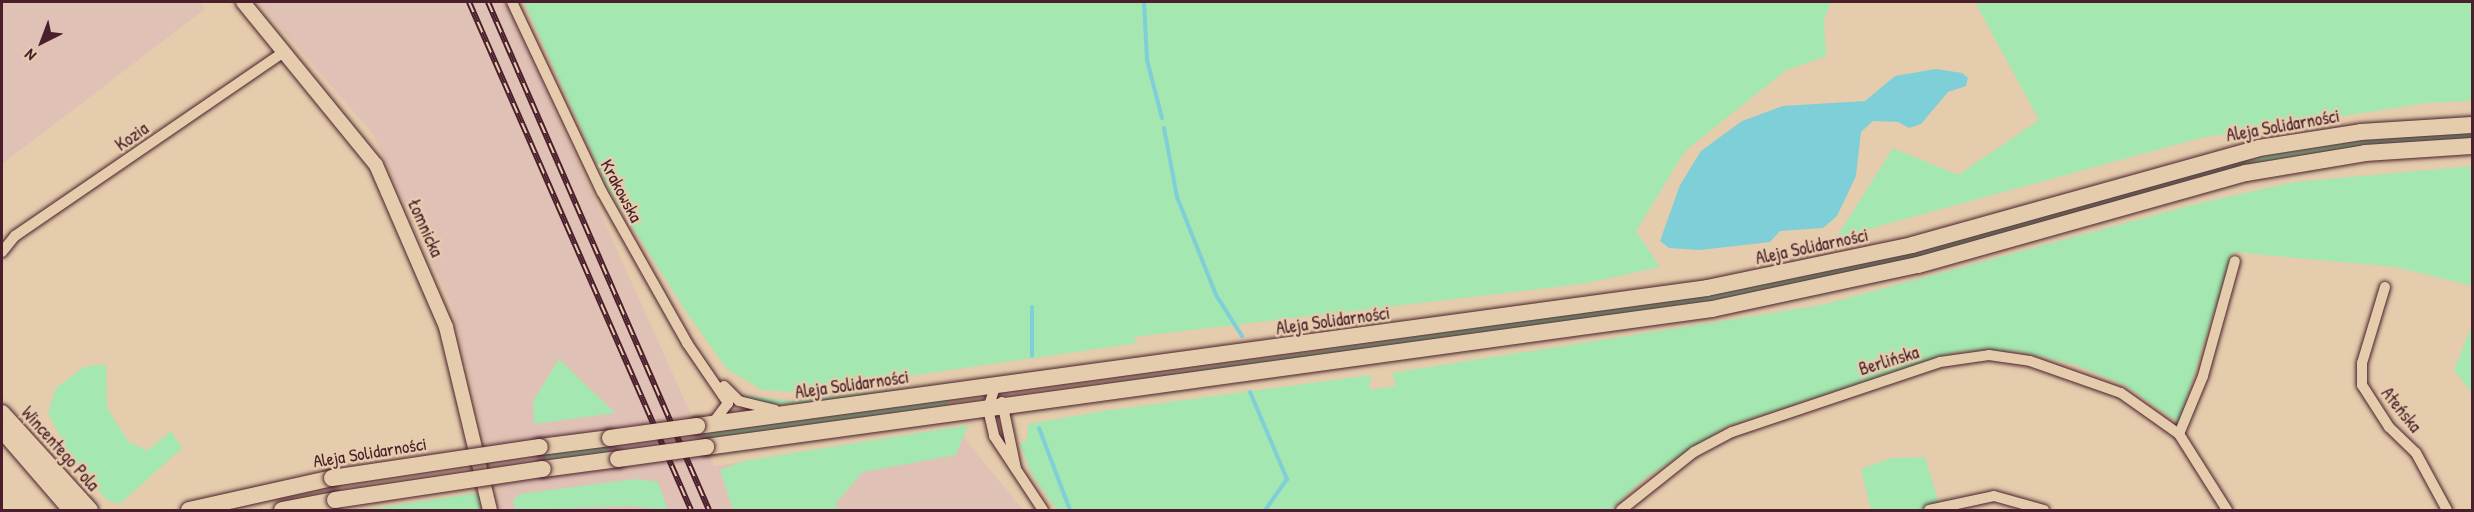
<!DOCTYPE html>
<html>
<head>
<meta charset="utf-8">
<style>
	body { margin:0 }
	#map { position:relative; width:2474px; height:512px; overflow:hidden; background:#e5ccad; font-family:"Patrick Hand",sans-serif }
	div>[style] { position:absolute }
	.built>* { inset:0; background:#e0c1b5 }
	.green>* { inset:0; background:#a5e7b0 }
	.water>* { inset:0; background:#7ecfd8 }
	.stream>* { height:4px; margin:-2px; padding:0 2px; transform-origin:2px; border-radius:2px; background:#7ecfd8 }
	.roads { filter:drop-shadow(0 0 2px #4a1f2b) drop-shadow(0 0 2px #4a1f2b) }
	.minor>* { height:10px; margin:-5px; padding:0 5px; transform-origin:5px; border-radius:5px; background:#e5ccad }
	.tertiary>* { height:14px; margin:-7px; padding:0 7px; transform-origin:7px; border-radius:7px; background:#e5ccad }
	.secondary>* { height:16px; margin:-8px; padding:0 8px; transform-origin:8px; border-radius:8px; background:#e5ccad }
	.rail>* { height:6px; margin-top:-3px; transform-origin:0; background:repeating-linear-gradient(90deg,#e5ccad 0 11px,#4a1f2b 0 22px); box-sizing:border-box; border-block:2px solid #4a1f2b }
	.bridges { filter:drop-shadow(0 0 2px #4a1f2b) drop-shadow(0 0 2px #4a1f2b) }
	.secondary-bridge>* { height:16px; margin:-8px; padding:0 8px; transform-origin:8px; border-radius:8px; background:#e5ccad }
	span { translate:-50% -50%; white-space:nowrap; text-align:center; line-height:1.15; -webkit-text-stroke:5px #e5ccad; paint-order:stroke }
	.street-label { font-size:18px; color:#4a1f2b }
	.frame { position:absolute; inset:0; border:3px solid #4a1f2b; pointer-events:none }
	.north { position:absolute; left:12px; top:12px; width:60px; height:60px; -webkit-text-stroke:4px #e5ccad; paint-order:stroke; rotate:222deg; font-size:16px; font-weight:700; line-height:24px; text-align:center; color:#4a1f2b }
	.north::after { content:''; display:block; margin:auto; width:21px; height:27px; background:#4a1f2b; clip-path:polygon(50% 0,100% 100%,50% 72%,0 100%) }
</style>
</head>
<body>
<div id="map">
	<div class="built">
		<div style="clip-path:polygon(2px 2px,201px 2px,205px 9px,2px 164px)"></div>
		<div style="clip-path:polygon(258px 2px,506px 2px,714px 466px,960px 433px,1023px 510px,502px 510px,452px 305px,373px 134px)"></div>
	</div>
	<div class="green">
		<div style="clip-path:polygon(524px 2px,1831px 2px,1824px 20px,1826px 56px,1785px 71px,1685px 151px,1636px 231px,1660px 267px,1582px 284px,1133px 337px,1138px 343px,798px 392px,762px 390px,727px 369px,687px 313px,608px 188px)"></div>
		<div style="clip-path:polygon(1975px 2px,2472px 2px,2472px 101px,2427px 103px,2200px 138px,1836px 238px,1893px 148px,1958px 175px,2039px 120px)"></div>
		<div style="clip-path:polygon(2472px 132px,2472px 139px,2339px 149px,2244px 166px,1916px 259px,1710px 302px,1022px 396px,1772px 283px,1914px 252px,2242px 159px,2363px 139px)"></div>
		<div style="clip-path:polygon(2472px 166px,2472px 286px,2396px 267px,2233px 252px,2179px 423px,2126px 386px,2076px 365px,2017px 351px,1960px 351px,1728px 426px,1645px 478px,1610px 510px,1057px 510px,1031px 473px,1020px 444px,1027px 440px,1028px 424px,1104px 411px,1371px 375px,1369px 390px,1396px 386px,1392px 373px,1822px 305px,2196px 204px,2295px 182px)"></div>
		<div style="clip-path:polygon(2472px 325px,2472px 393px,2454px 370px)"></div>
		<div style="clip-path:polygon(559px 359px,615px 413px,534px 424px,533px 401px)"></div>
		<div style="clip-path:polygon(106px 364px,107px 408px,128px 441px,147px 451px,171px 431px,182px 448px,120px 504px,107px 500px,70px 455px,48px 413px,56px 388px,84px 367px)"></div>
		<div style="clip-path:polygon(945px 384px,826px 401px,793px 403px,767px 404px,749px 401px,739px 395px,792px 401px)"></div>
		<div style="clip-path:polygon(947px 400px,949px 407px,707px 439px,705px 433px)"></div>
		<div style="clip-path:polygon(968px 425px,956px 455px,863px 472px,835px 504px,840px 510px,733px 510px,720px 470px,744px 461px)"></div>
		<div style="clip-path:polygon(608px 446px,610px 452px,545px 460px,545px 455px)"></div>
		<div style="clip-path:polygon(1925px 457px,1941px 510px,1871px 510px,1861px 469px,1892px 458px)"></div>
		<div style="clip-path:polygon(635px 479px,658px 482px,668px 510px,630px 506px,515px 510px,513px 500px,520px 494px)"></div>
		<div style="clip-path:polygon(477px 493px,483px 510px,362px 510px)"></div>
	</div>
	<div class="water">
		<div style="clip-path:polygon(1936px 69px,1962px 73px,1968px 78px,1966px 86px,1948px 92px,1921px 124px,1909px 128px,1898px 122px,1873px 121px,1861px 132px,1856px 176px,1837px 216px,1823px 228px,1780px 231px,1770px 242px,1700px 250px,1669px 248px,1660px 241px,1680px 185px,1701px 151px,1742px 121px,1783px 106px,1865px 101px,1895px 76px)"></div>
	</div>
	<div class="stream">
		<div style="left:1144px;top:2px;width:58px;rotate:87deg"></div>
		<div style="left:1147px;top:60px;width:60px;rotate:75.5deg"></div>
		<div style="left:1164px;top:128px;width:70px;rotate:79.3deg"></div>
		<div style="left:1177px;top:197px;width:105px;rotate:68.3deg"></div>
		<div style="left:1216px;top:295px;width:49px;rotate:57.6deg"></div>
		<div style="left:1032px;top:356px;width:49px;rotate:-90deg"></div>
		<div style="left:1250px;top:392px;width:95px;rotate:67deg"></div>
		<div style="left:1287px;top:479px;width:38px;rotate:125deg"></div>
		<div style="left:1039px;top:428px;width:88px;rotate:69.3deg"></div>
	</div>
	<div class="roads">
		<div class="minor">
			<div style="left:512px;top:2px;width:210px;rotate:64.7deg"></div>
			<div style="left:602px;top:192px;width:173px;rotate:60.6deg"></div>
			<div style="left:687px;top:343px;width:73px;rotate:55.7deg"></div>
			<div style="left:728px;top:403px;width:25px;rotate:127deg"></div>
			<div style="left:2px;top:252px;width:21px;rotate:-51deg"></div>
			<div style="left:15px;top:236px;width:326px;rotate:-34.4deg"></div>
			<div style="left:2385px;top:287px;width:79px;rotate:106.8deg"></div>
			<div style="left:2362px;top:363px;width:22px;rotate:90deg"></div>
			<div style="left:2362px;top:385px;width:50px;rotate:57.3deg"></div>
			<div style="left:2389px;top:427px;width:37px;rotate:44deg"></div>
			<div style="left:2416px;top:453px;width:65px;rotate:61.5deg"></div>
			<div style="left:724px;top:386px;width:21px;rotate:45deg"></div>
			<div style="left:739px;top:401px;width:37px;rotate:14deg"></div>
			<div style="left:995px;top:387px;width:23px;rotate:108deg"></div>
			<div style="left:988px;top:409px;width:28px;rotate:77deg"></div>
			<div style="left:994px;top:436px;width:89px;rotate:56.5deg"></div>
			<div style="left:1002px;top:402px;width:68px;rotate:78.2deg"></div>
			<div style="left:2179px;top:434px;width:63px;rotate:-67.5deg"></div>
			<div style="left:2203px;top:376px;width:119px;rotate:-74.5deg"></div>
			<div style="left:1621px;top:510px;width:93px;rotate:-38.5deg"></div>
			<div style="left:1694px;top:452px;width:43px;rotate:-27.8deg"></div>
			<div style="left:1732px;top:432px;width:219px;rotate:-18.6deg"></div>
			<div style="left:1940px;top:362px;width:49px;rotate:-8.1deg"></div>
			<div style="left:1989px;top:355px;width:41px;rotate:8.3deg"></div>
			<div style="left:2030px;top:361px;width:96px;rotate:19.4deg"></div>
			<div style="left:2121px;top:393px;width:71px;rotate:35.3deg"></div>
			<div style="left:2179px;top:434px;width:90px;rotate:57.7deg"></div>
			<div style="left:1929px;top:510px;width:66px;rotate:-12.2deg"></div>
			<div style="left:1994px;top:496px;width:52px;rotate:15.6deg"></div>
		</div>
		<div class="tertiary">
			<div style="left:243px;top:2px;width:210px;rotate:50.8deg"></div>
			<div style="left:376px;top:165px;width:176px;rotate:66.6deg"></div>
			<div style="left:446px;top:327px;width:188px;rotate:76.5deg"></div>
		</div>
		<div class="secondary">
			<div style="left:2px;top:413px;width:131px;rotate:47.8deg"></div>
			<div style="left:697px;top:426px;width:1019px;rotate:-7.78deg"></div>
			<div style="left:1707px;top:288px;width:209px;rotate:-11.8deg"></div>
			<div style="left:1912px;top:245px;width:360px;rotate:-15.6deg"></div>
			<div style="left:2259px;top:148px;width:103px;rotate:-8.9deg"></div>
			<div style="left:2361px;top:132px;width:111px;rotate:-3.6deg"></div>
			<div style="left:2px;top:430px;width:106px;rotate:49.2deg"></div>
			<div style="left:540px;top:447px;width:71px;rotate:-7.3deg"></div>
			<div style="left:706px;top:447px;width:1015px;rotate:-7.81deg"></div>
			<div style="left:1712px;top:309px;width:211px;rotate:-12.1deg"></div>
			<div style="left:1918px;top:265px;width:341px;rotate:-15.7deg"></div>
			<div style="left:2246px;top:173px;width:121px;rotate:-9.5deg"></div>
			<div style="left:2365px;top:153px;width:107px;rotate:-3.7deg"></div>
			<div style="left:543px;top:469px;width:76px;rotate:-7.6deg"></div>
			<div style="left:189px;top:510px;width:147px;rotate:-12.6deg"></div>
			<div style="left:282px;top:510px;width:54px;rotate:-10.7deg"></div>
		</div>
	</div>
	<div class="rail">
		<div style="left:469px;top:2px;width:554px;rotate:66.39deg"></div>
		<div style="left:488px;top:2px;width:554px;rotate:66.49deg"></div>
	</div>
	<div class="bridges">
		<div class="secondary-bridge">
			<div style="left:610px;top:438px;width:88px;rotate:-7.9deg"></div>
			<div style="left:618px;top:459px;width:89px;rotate:-7.8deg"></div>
			<div style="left:332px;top:478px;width:210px;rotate:-8.5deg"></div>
			<div style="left:335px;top:500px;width:210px;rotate:-8.5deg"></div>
		</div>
	</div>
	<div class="street-label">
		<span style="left:2283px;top:126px;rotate:-10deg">Aleja Solidarności</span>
		<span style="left:132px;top:137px;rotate:-35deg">Kozia</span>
		<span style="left:621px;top:191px;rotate:62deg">Krakowska</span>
		<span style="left:425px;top:228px;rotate:66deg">Łomnicka</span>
		<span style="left:1812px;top:247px;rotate:-12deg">Aleja Solidarności</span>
		<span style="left:1333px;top:321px;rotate:-8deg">Aleja Solidarności</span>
		<span style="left:1889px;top:361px;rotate:-17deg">Berlińska</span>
		<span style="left:852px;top:385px;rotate:-8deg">Aleja Solidarności</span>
		<span style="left:2401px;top:410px;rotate:51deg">Ateńska</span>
		<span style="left:60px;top:449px;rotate:48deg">Wincentego Pola</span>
		<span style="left:370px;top:453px;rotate:-9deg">Aleja Solidarności</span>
	</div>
	<div class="frame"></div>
	<div class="north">N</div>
</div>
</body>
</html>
